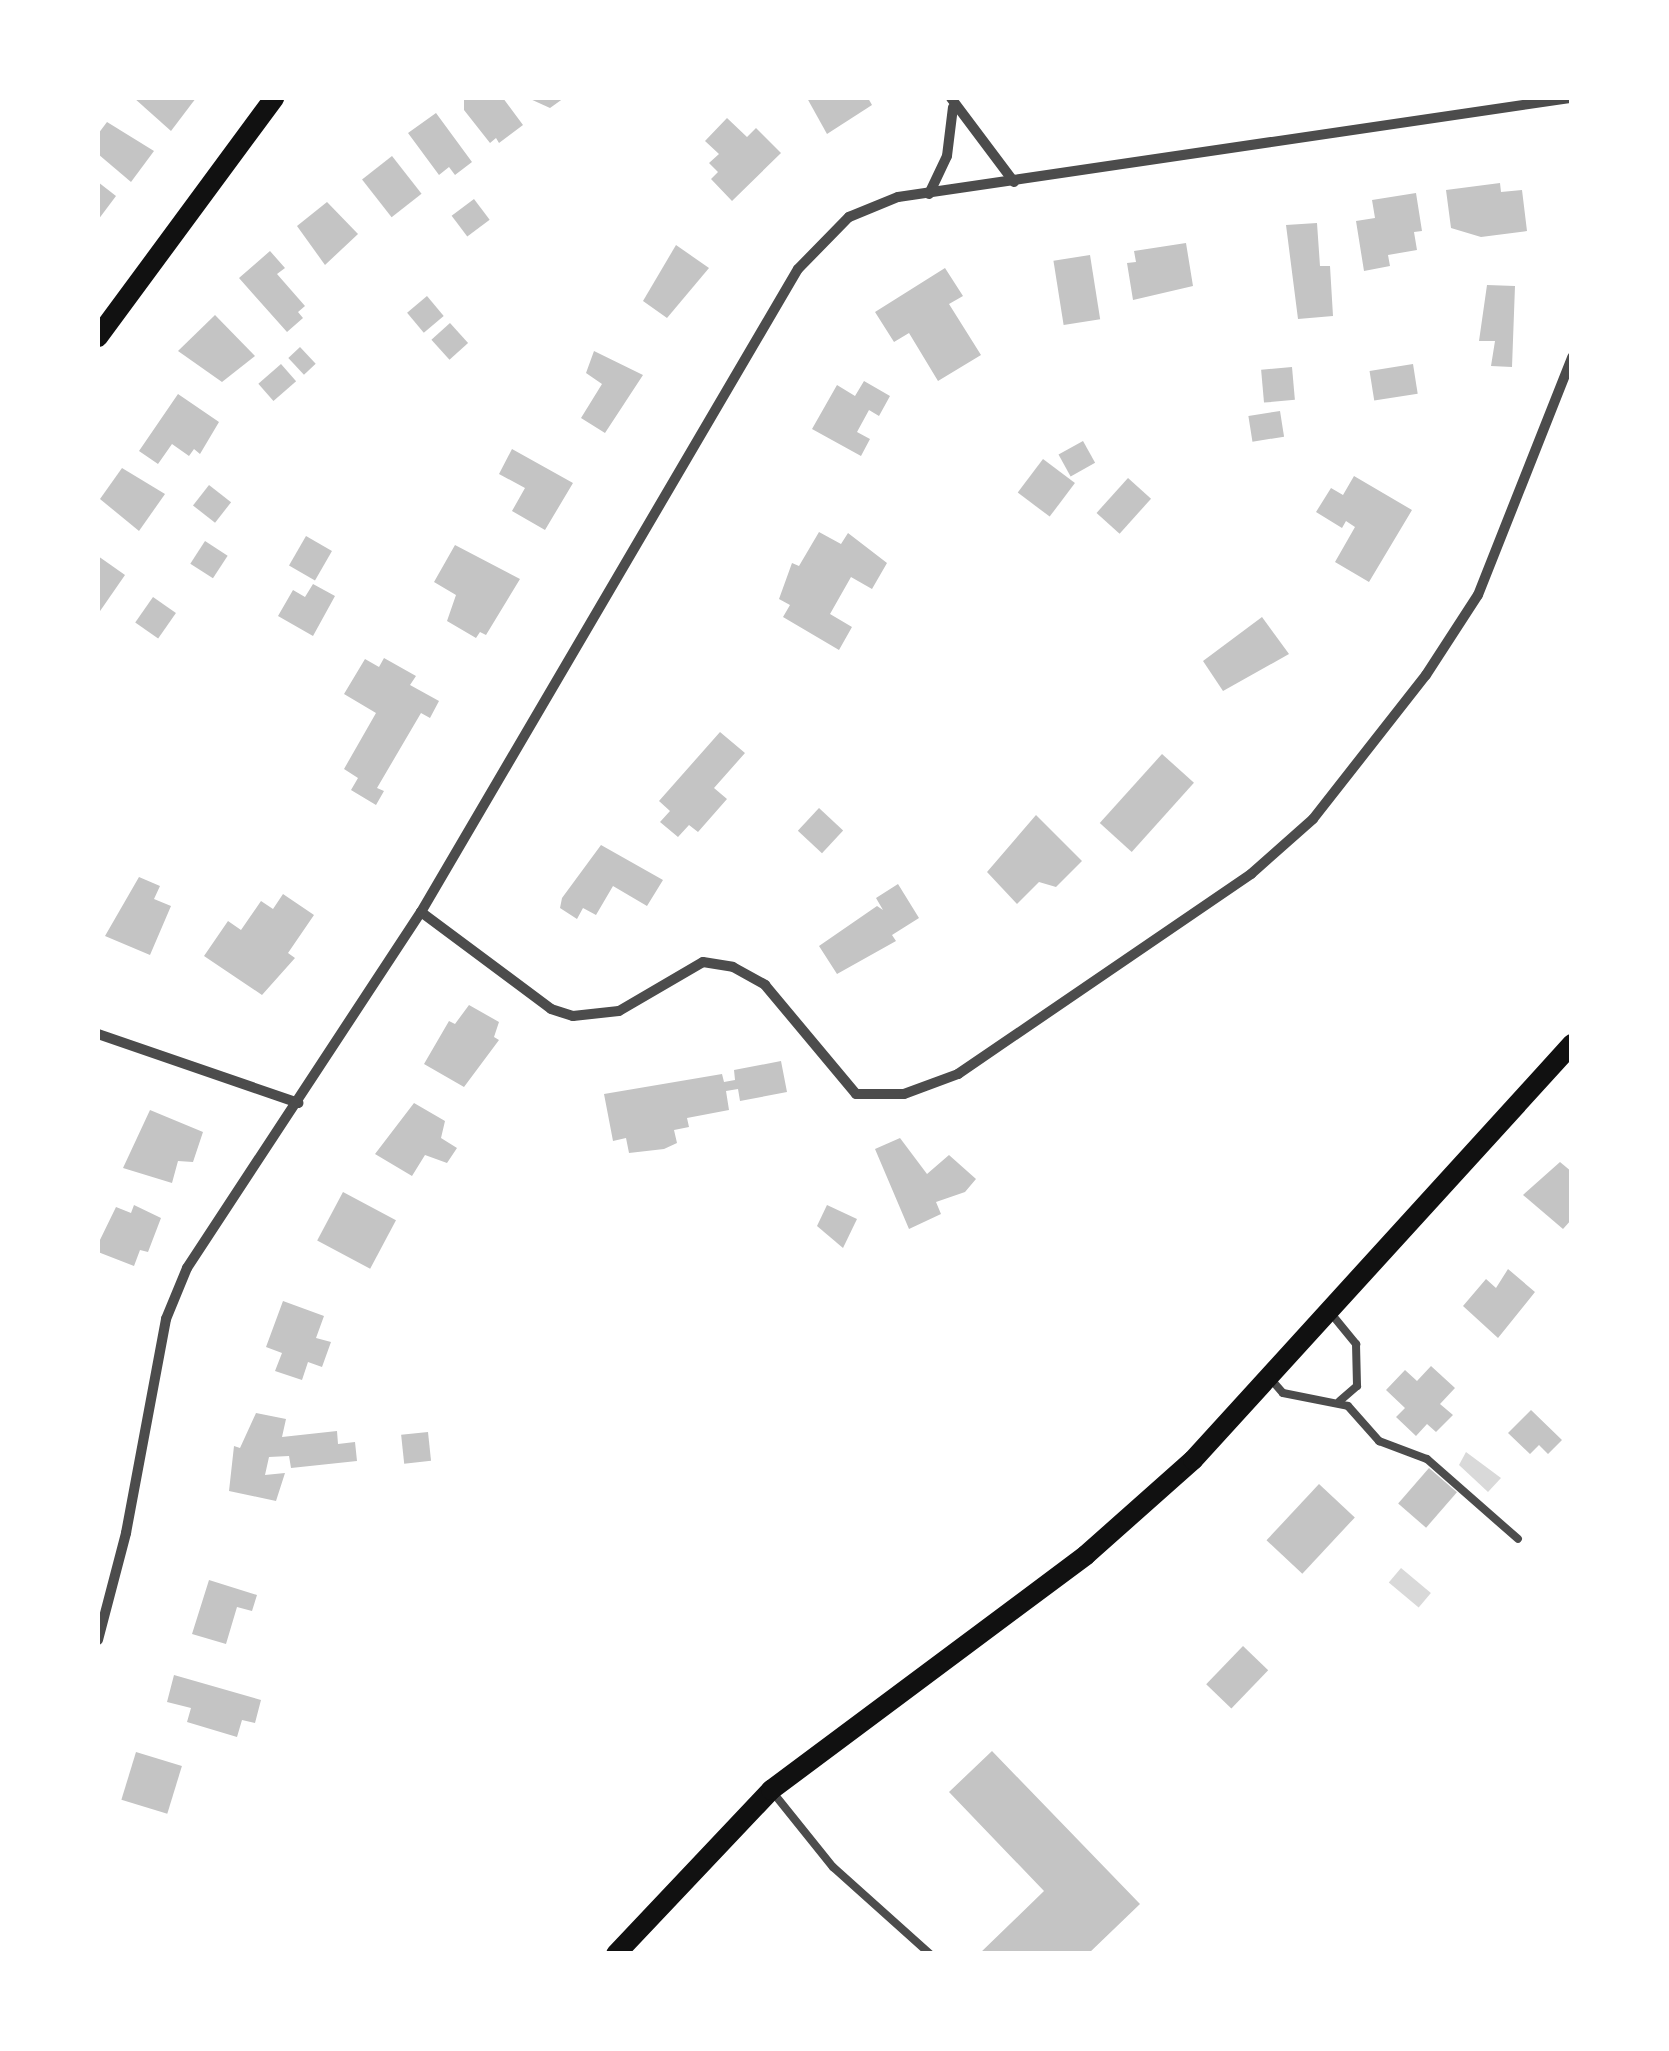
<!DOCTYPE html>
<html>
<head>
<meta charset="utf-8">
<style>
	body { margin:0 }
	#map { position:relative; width:1669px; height:2051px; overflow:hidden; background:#fff; font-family:Manrope,sans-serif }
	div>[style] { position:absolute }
	.water>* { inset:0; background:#d9d9d9; transform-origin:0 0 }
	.building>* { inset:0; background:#c4c4c4; transform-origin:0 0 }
	.service>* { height:8px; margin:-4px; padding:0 4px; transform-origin:4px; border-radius:4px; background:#4c4c4c }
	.minor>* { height:10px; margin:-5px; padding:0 5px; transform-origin:5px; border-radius:5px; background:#4c4c4c }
	.secondary>* { height:20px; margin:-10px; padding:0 10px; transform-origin:10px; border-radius:10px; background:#111 }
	span { translate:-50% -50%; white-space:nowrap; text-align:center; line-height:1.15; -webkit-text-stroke:10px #fff; paint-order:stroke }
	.frame { position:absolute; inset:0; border:100px solid #fff; pointer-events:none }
</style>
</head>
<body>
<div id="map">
	<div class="water">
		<div style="clip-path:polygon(1466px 1452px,1501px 1478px,1488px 1492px,1459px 1465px)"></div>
		<div style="left:1401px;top:1568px;width:39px;height:19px;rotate:40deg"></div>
	</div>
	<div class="building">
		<div style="clip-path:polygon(134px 98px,196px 98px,171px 131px)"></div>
		<div style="clip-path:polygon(464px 98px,503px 98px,523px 125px,499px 143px,496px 138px,490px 143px,464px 110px)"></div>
		<div style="clip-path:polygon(528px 98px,564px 98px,550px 108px)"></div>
		<div style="clip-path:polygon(807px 98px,868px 98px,872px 105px,827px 134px)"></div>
		<div style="clip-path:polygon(436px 113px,472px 162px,455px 175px,449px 167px,439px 175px,408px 133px)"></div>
		<div style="clip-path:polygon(727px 118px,747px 137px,756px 128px,781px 153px,732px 201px,711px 179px,718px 172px,709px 163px,719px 154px,705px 141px)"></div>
		<div style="clip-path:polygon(107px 122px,154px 151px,131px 182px,98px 154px,98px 134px)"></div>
		<div style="left:392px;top:156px;width:48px;height:38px;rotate:52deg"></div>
		<div style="clip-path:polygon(98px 182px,116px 196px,98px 220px)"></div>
		<div style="clip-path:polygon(1500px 183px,1501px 192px,1522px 190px,1527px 231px,1481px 237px,1451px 228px,1446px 190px)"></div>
		<div style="clip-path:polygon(1416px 193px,1422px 231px,1414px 232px,1417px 250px,1388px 255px,1390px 266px,1364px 271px,1356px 221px,1375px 218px,1372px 200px)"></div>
		<div style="left:474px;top:199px;width:26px;height:28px;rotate:53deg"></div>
		<div style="clip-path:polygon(327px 202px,358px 234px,325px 265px,297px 226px)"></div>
		<div style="clip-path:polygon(1317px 223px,1320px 266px,1330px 266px,1333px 316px,1298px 319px,1286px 225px)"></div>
		<div style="clip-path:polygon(1186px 243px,1193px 286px,1133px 300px,1127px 263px,1136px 262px,1134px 251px)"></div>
		<div style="clip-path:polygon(676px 245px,709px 268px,667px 318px,643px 301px)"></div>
		<div style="clip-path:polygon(270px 251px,285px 268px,277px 274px,305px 306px,298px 312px,303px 318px,287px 332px,239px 278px)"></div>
		<div style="left:1090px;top:255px;width:65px;height:37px;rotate:81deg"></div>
		<div style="clip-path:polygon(945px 268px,963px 296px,949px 304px,981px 355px,938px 381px,909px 333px,894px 342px,875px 312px)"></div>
		<div style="clip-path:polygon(1487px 285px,1515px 286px,1512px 367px,1491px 366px,1495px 341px,1479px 341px)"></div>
		<div style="left:427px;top:296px;width:26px;height:26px;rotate:50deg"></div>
		<div style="clip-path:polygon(215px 315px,255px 356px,222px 382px,178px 351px)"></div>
		<div style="left:450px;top:323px;width:27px;height:25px;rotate:48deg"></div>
		<div style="left:300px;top:347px;width:23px;height:16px;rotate:47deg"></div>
		<div style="clip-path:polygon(594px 351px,643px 375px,605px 433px,581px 418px,602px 384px,586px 373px)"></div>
		<div style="left:281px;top:364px;width:23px;height:30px;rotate:49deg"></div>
		<div style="left:1413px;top:364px;width:30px;height:44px;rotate:81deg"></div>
		<div style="left:1292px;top:367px;width:33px;height:31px;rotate:85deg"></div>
		<div style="clip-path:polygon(864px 381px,890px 396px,879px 416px,869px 410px,857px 432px,870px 439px,861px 456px,812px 429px,837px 385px,855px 396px)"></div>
		<div style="clip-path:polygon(178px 394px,219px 422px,200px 454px,194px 449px,189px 456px,172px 444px,158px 464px,139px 451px)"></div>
		<div style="left:1280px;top:411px;width:26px;height:32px;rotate:81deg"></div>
		<div style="left:1083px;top:441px;width:25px;height:28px;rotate:61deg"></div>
		<div style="clip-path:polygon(512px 449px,573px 483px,545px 530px,512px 511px,525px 488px,499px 474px)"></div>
		<div style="left:1043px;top:459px;width:40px;height:42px;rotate:37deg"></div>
		<div style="clip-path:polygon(122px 468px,165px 494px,139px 531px,100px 499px)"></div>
		<div style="clip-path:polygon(1354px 476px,1412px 510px,1369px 582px,1335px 562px,1355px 527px,1346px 521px,1342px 528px,1316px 512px,1331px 488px,1343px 495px)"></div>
		<div style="left:1128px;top:478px;width:31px;height:47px;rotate:42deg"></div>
		<div style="left:209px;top:485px;width:28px;height:26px;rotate:38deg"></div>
		<div style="clip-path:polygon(819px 532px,841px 544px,848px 533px,887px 563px,872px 589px,851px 577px,830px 614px,852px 627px,839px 650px,783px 617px,790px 605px,779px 599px,792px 563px,799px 566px)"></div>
		<div style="left:306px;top:536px;width:30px;height:34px;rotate:30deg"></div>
		<div style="left:205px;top:541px;width:27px;height:27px;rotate:33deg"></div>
		<div style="clip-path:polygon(455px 545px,520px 579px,486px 635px,480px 632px,476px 638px,447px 621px,456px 595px,434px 582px)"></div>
		<div style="clip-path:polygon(98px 556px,125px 575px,98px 614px)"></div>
		<div style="clip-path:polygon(313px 584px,335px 596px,313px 636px,278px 616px,293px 590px,305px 597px)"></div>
		<div style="left:153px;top:597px;width:28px;height:31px;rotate:35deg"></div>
		<div style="clip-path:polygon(1262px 617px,1289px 654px,1223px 691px,1203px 661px)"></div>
		<div style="clip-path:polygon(384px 658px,416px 676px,410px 685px,439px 701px,430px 718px,421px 713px,377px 788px,384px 791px,376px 805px,351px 790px,358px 778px,344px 769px,376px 713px,344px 694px,365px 659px,379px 667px)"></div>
		<div style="clip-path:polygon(720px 732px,745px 753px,714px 788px,727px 799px,698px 832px,689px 825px,678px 837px,660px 822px,670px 811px,659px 801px)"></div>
		<div style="left:1162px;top:754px;width:43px;height:93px;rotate:42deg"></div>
		<div style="left:819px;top:808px;width:33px;height:31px;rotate:43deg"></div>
		<div style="clip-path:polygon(1036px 815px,1082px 861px,1056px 887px,1039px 882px,1017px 904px,987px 872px)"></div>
		<div style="clip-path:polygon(601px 845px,663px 880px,647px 906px,613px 886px,596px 915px,583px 908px,577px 919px,560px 908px,562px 898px)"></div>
		<div style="clip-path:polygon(139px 877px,160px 886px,154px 899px,171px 906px,150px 955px,105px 936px)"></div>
		<div style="clip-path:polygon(898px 884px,919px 918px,892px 935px,896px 941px,837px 974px,819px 946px,877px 906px,883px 910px,876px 898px)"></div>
		<div style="clip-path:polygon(283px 894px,314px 915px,288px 953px,295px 958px,262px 995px,204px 956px,228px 921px,241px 930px,261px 901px,273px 909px)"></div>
		<div style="clip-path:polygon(469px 1005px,499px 1022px,494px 1037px,499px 1040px,464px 1087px,424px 1064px,449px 1021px,455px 1024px)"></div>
		<div style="clip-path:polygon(781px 1061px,787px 1092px,740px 1101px,738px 1089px,726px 1091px,729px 1110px,687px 1118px,689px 1127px,674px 1130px,677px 1143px,664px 1149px,629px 1153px,626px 1138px,613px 1141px,604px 1094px,722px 1074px,724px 1082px,735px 1080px,734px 1070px)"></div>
		<div style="clip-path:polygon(414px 1103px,445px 1121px,441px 1138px,457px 1148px,447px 1163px,425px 1155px,412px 1176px,375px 1154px)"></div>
		<div style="clip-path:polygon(150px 1110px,203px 1132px,193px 1162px,178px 1161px,172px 1183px,123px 1168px)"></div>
		<div style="clip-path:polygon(900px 1138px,927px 1174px,949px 1155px,976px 1179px,965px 1192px,936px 1202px,941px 1214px,909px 1229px,875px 1149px)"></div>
		<div style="clip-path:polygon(1560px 1162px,1572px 1172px,1572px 1219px,1563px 1229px,1523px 1195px)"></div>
		<div style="left:343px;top:1192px;width:60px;height:55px;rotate:28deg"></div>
		<div style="clip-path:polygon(134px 1205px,161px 1218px,148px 1252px,140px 1250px,134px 1266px,98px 1252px,98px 1244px,116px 1207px,131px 1213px)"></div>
		<div style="clip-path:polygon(827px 1205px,857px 1219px,843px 1248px,817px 1226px)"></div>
		<div style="clip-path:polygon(1508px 1269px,1535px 1292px,1498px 1338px,1463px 1306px,1486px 1279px,1496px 1288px)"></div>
		<div style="clip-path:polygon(283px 1301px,324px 1316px,316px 1338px,331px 1342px,322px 1367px,308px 1362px,302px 1380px,275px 1371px,282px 1353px,266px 1347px)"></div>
		<div style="clip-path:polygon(1431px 1366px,1455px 1388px,1440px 1404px,1453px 1415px,1436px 1432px,1427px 1424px,1416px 1436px,1396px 1417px,1405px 1408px,1386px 1390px,1405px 1370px,1417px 1381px)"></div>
		<div style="clip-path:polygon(1531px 1410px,1562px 1440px,1548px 1454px,1539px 1445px,1530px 1454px,1508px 1433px)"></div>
		<div style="clip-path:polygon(256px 1413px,286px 1419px,282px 1437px,337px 1431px,338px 1444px,355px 1442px,357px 1461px,291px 1468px,289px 1456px,269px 1457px,265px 1475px,285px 1473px,276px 1501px,229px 1491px,234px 1446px,240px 1448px)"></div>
		<div style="left:428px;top:1432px;width:29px;height:27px;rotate:84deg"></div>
		<div style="left:1429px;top:1468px;width:37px;height:47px;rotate:41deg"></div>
		<div style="left:1319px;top:1484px;width:49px;height:77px;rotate:43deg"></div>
		<div style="clip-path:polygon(209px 1580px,257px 1595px,252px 1611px,237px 1607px,226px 1644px,192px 1634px)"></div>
		<div style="left:1243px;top:1646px;width:35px;height:53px;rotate:44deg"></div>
		<div style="clip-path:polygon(174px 1675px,261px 1700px,255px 1723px,242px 1720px,237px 1737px,187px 1722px,191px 1708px,167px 1702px)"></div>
		<div style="clip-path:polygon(992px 1751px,1140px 1904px,1088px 1954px,979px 1954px,1044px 1891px,949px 1792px)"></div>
		<div style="left:136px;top:1752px;width:48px;height:50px;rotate:17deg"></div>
	</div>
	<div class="service">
		<div style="left:1329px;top:1311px;width:43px;rotate:50.7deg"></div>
		<div style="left:1356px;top:1344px;width:42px;rotate:88.6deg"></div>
		<div style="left:1357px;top:1386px;width:23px;rotate:139deg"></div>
		<div style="left:1269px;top:1377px;width:21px;rotate:49deg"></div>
		<div style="left:1283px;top:1393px;width:66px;rotate:11.3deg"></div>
		<div style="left:1348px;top:1406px;width:47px;rotate:48.5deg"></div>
		<div style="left:1379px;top:1441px;width:51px;rotate:20.6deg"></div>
		<div style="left:1427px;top:1459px;width:121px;rotate:41.3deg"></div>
		<div style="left:771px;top:1790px;width:99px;rotate:51.2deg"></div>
		<div style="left:833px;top:1867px;width:130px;rotate:41.9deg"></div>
	</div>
	<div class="minor">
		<div style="left:951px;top:98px;width:105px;rotate:53.1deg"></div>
		<div style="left:929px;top:194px;width:42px;rotate:-64.7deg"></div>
		<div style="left:947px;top:156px;width:49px;rotate:-83deg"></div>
		<div style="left:421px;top:912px;width:162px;rotate:36.7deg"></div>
		<div style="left:551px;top:1009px;width:23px;rotate:18deg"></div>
		<div style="left:573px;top:1016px;width:46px;rotate:-6.2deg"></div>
		<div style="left:619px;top:1011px;width:97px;rotate:-30.3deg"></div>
		<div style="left:703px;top:962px;width:30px;rotate:9deg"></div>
		<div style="left:733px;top:967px;width:37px;rotate:29deg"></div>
		<div style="left:765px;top:985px;width:142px;rotate:50.1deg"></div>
		<div style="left:856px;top:1094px;width:48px"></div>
		<div style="left:904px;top:1094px;width:58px;rotate:-20.3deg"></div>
		<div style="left:958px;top:1074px;width:355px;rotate:-34.3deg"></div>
		<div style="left:1251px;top:874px;width:83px;rotate:-41.6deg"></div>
		<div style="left:1313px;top:819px;width:183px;rotate:-51.9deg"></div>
		<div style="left:1426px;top:675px;width:95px;rotate:-57deg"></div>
		<div style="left:1478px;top:595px;width:256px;rotate:-68.4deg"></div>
		<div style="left:98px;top:1034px;width:212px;rotate:19deg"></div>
		<div style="left:98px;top:1640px;width:111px;rotate:-75.3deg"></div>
		<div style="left:126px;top:1533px;width:218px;rotate:-79.4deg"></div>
		<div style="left:166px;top:1319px;width:55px;rotate:-67.6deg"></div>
		<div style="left:187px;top:1268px;width:426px;rotate:-56.7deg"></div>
		<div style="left:421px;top:912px;width:745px;rotate:-59.62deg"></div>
		<div style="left:798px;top:269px;width:73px;rotate:-45.6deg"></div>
		<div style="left:849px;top:217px;width:53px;rotate:-22.2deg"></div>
		<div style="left:898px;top:197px;width:679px;rotate:-8.38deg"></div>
	</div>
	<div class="secondary">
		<div style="left:98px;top:337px;width:297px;rotate:-53.6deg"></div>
		<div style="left:616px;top:1954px;width:226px;rotate:-46.6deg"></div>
		<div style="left:771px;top:1790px;width:393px;rotate:-36.7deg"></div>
		<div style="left:1086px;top:1555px;width:143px;rotate:-41.6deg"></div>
		<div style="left:1193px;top:1460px;width:563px;rotate:-47.66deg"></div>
	</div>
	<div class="frame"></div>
</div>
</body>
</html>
